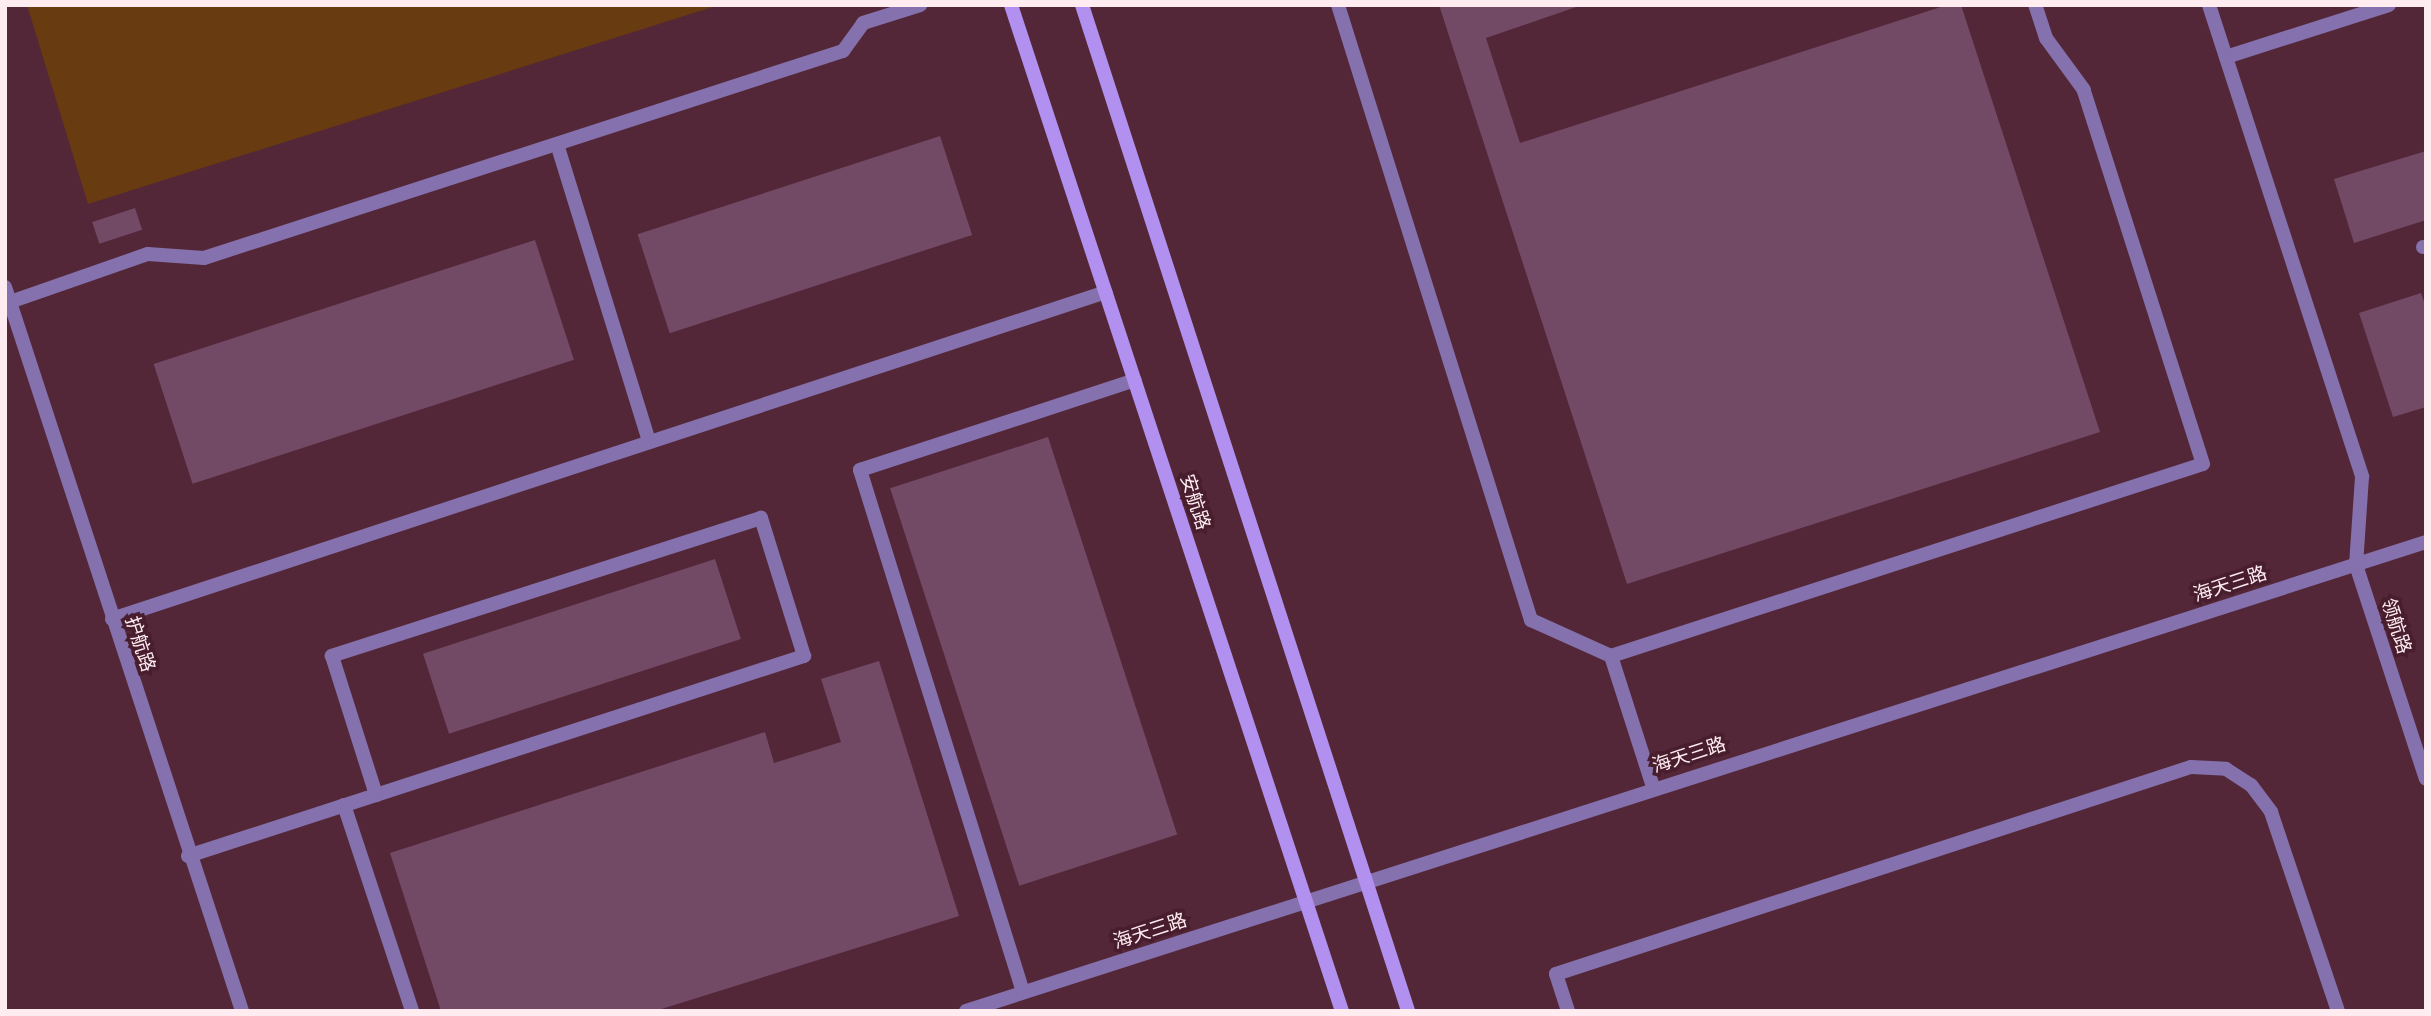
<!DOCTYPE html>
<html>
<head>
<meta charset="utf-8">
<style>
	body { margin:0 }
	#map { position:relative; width:2431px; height:1016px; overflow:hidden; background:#532737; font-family:Roboto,"Noto Sans SC",sans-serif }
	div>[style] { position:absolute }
	.green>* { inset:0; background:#693b10 }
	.building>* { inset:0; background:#724a66; transform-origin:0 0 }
	.lane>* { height:14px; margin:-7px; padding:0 7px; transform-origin:7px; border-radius:7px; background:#8571ad }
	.street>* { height:14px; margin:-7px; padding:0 7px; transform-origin:7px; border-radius:7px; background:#8571ad }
	.secondary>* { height:14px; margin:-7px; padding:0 7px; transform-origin:7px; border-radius:7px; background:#b190ef }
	span { translate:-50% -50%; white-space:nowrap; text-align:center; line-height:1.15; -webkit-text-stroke:7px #481d2d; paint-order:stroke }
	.street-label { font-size:19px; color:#feecf1 }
	.frame { position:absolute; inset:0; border:7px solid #feecf1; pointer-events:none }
</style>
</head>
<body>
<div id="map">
	<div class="green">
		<div style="clip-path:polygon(27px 5px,719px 5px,88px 204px)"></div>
	</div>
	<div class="building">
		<div style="clip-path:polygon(1439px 5px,1582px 5px,1486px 38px,1520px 143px,1947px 5px,1961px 5px,2100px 432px,1627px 584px)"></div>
		<div style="left:940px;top:136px;width:104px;height:318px;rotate:72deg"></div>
		<div style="clip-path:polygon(2426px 151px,2426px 220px,2354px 243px,2334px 179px)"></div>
		<div style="left:135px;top:208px;width:23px;height:45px;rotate:72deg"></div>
		<div style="left:535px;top:240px;width:126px;height:401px;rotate:72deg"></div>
		<div style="clip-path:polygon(2421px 293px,2426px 307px,2426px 407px,2393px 417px,2359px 313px)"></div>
		<div style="left:1048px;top:437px;width:418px;height:166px;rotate:72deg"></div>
		<div style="left:715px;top:559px;width:84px;height:307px;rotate:72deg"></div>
		<div style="clip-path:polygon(879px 661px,959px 916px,655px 1011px,441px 1011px,390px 853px,765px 732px,774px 763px,841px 742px,821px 679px)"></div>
	</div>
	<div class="lane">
		<div style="left:1338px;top:5px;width:645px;rotate:72.58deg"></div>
		<div style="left:1531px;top:620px;width:88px;rotate:24.2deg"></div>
		<div style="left:1611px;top:656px;width:138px;rotate:72.2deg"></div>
		<div style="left:2209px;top:5px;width:496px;rotate:72deg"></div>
		<div style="left:2362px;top:477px;width:88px;rotate:93.9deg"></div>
		<div style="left:2226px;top:57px;width:171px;rotate:-17.7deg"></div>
		<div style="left:557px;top:144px;width:312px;rotate:72.8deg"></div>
		<div style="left:2423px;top:247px;width:3px"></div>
		<div style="left:10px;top:302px;width:146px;rotate:-19.2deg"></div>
		<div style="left:148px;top:254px;width:56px;rotate:4.1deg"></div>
		<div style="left:204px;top:258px;width:672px;rotate:-17.95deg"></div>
		<div style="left:843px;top:51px;width:34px;rotate:-54deg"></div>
		<div style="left:863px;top:23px;width:60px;rotate:-17.5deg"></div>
		<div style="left:112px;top:619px;width:1046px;rotate:-18.21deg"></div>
		<div style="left:1611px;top:656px;width:622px;rotate:-17.97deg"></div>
		<div style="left:2203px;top:464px;width:392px;rotate:-107.7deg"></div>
		<div style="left:2084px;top:90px;width:64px;rotate:-126.2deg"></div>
		<div style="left:2046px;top:38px;width:35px;rotate:-108deg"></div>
		<div style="left:344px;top:805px;width:217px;rotate:71.7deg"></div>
		<div style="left:188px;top:856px;width:648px;rotate:-17.99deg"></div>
		<div style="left:804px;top:656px;width:145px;rotate:-107.3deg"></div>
		<div style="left:761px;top:518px;width:451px;rotate:162.2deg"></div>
		<div style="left:332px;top:656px;width:146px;rotate:72.4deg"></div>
		<div style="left:1023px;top:992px;width:547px;rotate:-107.34deg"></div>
		<div style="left:860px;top:470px;width:289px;rotate:-18.1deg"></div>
		<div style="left:1568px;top:1011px;width:39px;rotate:-108deg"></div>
		<div style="left:1556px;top:974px;width:668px;rotate:-18.06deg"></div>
		<div style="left:2191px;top:767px;width:35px;rotate:3deg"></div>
		<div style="left:2226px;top:769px;width:30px;rotate:33deg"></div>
		<div style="left:2251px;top:785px;width:34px;rotate:53deg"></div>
		<div style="left:2271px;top:812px;width:210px;rotate:71.4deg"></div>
	</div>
	<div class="street">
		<div style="left:5px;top:287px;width:762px;rotate:71.87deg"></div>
		<div style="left:2356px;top:565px;width:225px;rotate:71.9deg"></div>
		<div style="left:966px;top:1011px;width:1533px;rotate:-17.81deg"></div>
	</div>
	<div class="secondary">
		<div style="left:1011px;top:5px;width:1059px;rotate:71.79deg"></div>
		<div style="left:1082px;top:5px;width:1058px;rotate:72.04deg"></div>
	</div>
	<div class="street-label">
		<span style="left:1195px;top:502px;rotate:72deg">安航路</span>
		<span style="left:2230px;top:584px;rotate:-18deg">海天三路</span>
		<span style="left:2396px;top:626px;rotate:72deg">领航路</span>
		<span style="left:140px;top:644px;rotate:72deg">护航路</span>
		<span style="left:1689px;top:755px;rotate:-18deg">海天三路</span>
		<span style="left:1150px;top:931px;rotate:-18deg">海天三路</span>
	</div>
	<div class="frame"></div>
</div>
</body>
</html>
